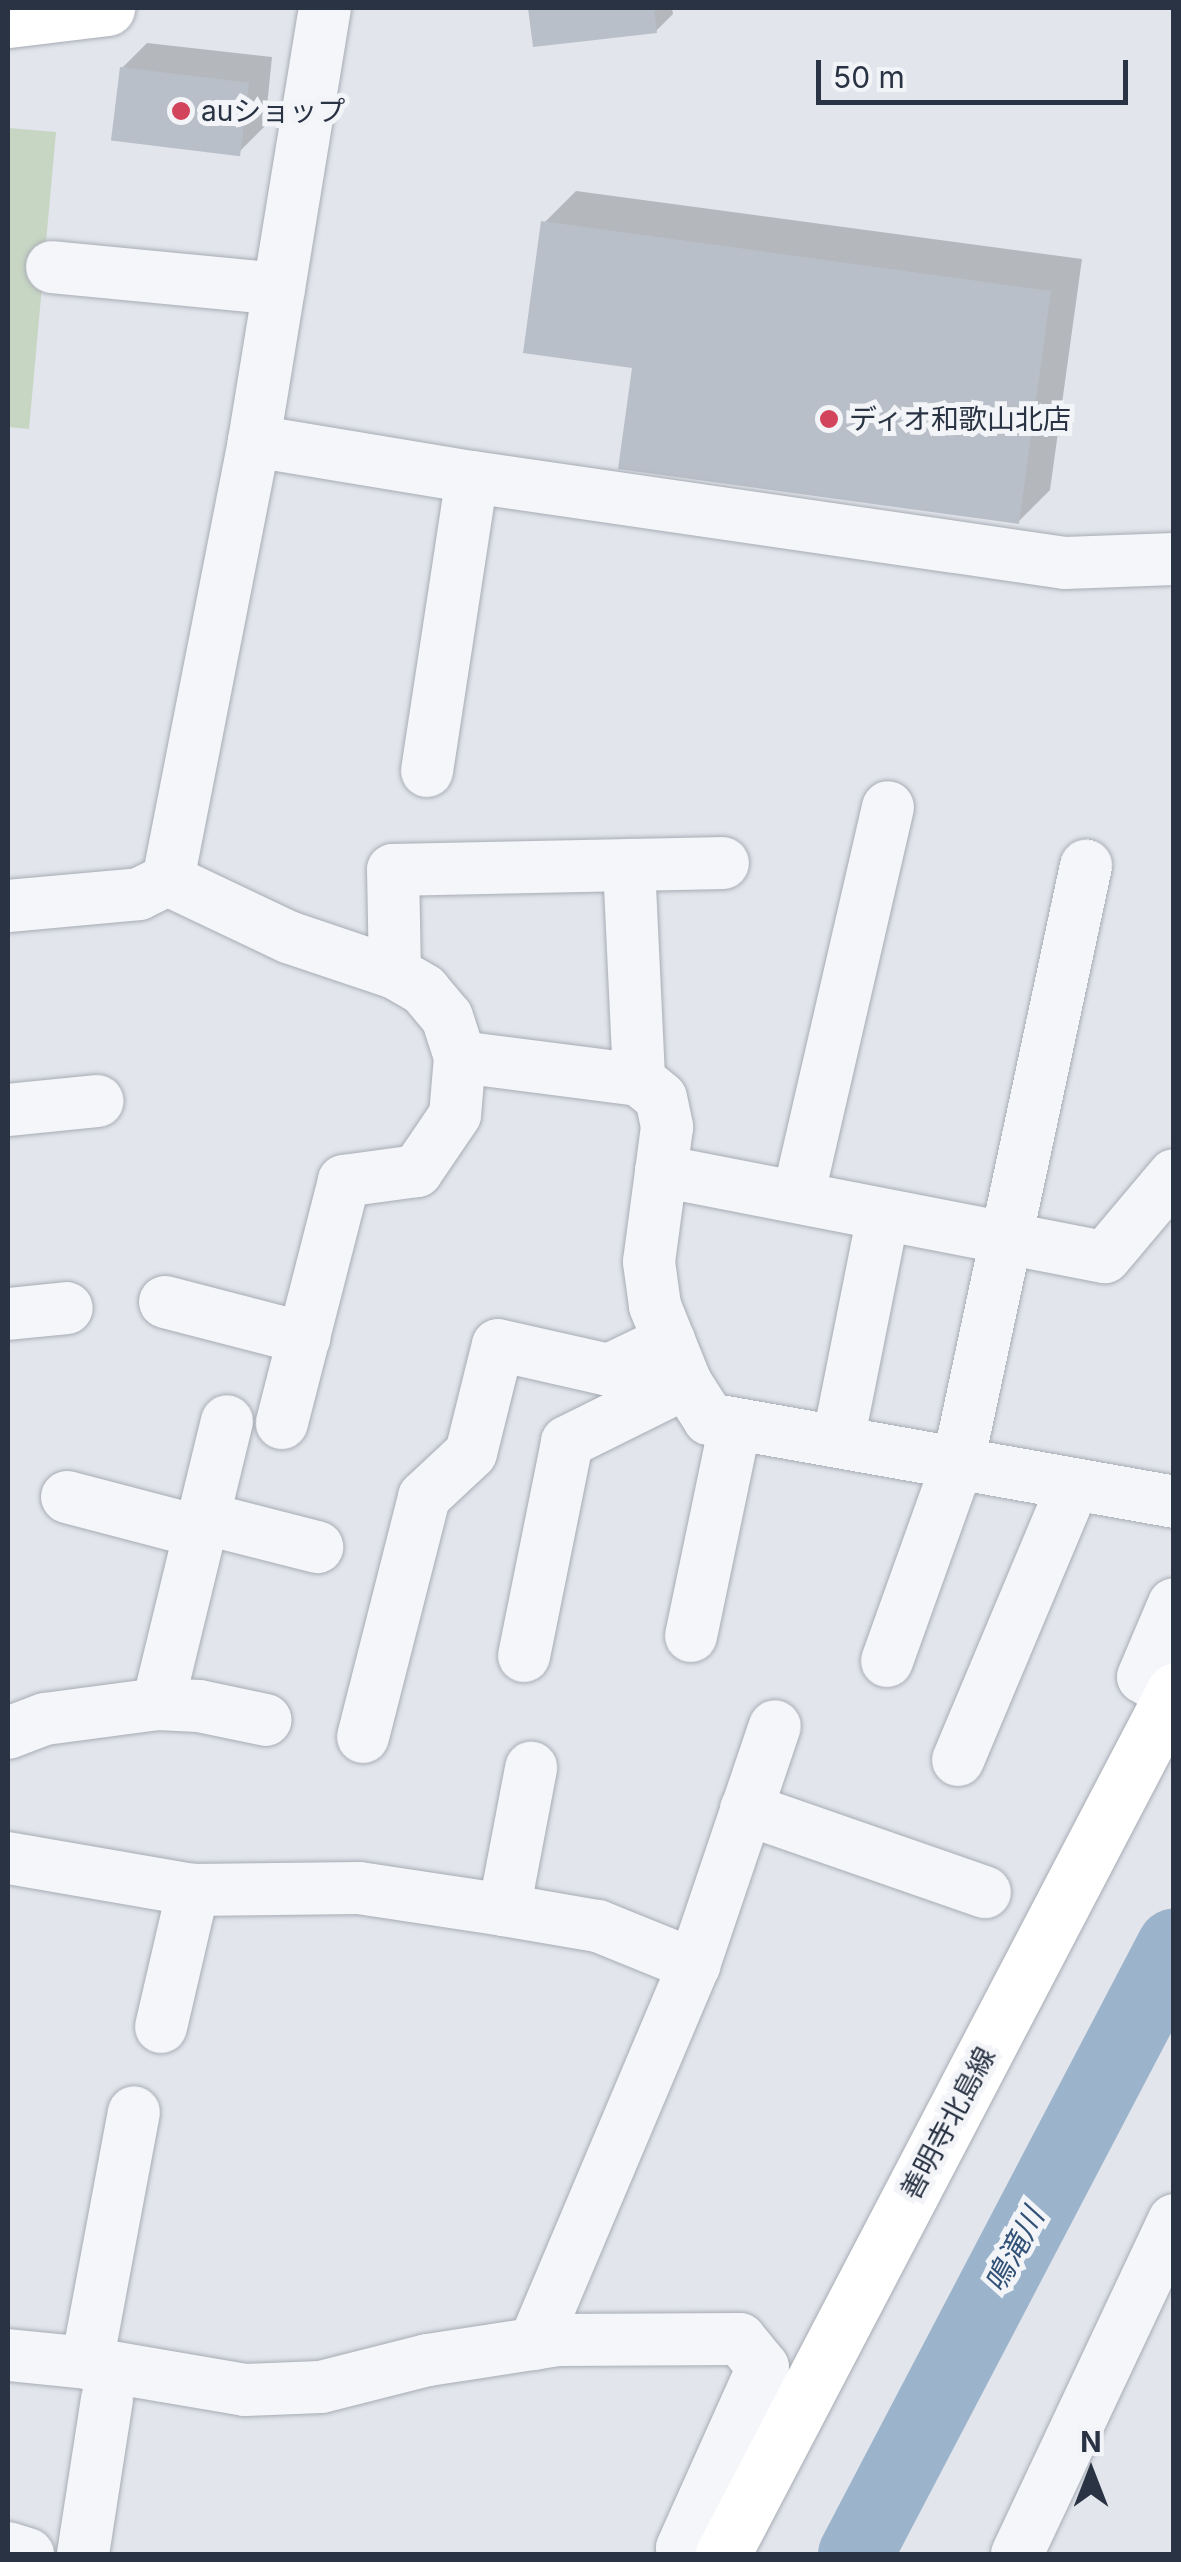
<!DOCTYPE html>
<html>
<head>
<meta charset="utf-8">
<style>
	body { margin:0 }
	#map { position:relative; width:1181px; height:2562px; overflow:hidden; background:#e2e5eb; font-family:Inter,"Noto Sans JP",sans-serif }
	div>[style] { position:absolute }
	.green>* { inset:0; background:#c7d5c3 }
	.shadow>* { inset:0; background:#0003 }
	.river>* { height:75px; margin:-37.5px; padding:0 37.5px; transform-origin:37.5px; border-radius:37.5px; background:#9cb4cb }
	.building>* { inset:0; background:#b9bfc8; transform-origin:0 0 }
	.roads { filter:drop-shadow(0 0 2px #a7acb5) drop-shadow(0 0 2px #a7acb5) }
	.minor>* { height:52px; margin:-26px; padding:0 26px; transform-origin:26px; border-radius:26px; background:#f5f6f9 }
	.major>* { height:55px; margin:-27.5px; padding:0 27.5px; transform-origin:27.5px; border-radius:27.5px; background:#fff }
	.dots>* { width:28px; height:28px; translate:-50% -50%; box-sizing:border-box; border:5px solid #f2f4f8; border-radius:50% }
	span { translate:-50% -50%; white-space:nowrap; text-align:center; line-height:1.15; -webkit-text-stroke:10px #f2f4f8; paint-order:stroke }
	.poi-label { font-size:28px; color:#293343 }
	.left { translate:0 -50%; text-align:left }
	.street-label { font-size:28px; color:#293343 }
	.water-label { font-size:30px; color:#325278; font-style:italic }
	.frame { position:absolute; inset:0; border:10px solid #293343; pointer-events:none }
	.north { position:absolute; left:1041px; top:2422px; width:100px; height:100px; -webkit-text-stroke:8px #f2f4f8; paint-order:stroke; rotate:0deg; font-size:28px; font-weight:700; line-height:40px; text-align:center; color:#293343 }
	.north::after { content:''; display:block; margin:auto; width:35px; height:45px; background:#293343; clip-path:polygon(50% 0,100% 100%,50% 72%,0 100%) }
	.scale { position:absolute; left:816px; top:60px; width:312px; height:45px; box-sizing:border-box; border:5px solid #293343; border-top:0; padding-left:12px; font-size:30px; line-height:35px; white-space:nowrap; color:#293343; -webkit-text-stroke:8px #f2f4f8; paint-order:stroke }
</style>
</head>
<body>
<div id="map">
	<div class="green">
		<div style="clip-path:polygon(8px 128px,56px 132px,29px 429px,8px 427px)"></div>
	</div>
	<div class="shadow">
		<div style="clip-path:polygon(531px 8px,672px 8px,673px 14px,656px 31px,535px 44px)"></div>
		<div style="clip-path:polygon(147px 43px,272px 57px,265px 126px,240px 151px,122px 68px)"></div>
		<div style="clip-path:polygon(576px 191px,1082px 259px,1050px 490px,1018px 522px,635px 366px,544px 223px)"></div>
	</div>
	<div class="river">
		<div style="left:855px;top:2554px;width:687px;rotate:-62.35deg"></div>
	</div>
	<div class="building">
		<div style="clip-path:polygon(528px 8px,654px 8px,657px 33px,533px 47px)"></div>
		<div style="left:120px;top:67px;width:130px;height:74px;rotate:7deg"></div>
		<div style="clip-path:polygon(541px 221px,1051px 291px,1019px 524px,618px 469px,632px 368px,523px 353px)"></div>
	</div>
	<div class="roads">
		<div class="minor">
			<div style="left:52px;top:267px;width:228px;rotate:5.5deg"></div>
			<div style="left:254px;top:441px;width:221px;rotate:9.4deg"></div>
			<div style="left:472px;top:477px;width:599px;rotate:8.25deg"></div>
			<div style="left:1065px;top:563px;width:109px;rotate:-2.1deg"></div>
			<div style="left:427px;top:771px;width:297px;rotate:-81.3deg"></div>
			<div style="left:629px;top:865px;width:215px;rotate:87.3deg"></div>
			<div style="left:168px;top:880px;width:133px;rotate:25.4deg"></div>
			<div style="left:288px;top:937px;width:113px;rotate:18.6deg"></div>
			<div style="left:395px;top:973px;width:34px;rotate:30deg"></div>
			<div style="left:424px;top:990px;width:35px;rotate:50deg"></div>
			<div style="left:447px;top:1017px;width:42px;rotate:72deg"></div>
			<div style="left:460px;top:1057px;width:58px;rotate:94.9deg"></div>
			<div style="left:455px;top:1115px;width:68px;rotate:124.2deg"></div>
			<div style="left:417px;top:1171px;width:74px;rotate:172.2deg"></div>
			<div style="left:344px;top:1181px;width:250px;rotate:104.4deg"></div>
			<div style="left:8px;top:906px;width:132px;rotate:-5.2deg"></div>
			<div style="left:139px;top:894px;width:32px;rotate:-26deg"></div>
			<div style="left:168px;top:880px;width:447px;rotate:-78.9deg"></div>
			<div style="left:254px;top:441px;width:439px;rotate:-80.7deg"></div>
			<div style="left:395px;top:973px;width:103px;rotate:-91.1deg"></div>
			<div style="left:393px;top:870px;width:330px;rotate:-1.2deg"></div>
			<div style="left:460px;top:1057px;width:180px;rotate:7.3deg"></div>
			<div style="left:639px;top:1080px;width:28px;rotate:39deg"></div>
			<div style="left:661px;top:1098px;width:30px;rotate:78deg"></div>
			<div style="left:667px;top:1127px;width:136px;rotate:97.6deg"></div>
			<div style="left:649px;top:1262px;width:44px;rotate:82.2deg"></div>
			<div style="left:655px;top:1306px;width:83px;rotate:68.1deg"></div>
			<div style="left:686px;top:1383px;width:43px;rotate:57.4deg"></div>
			<div style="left:709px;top:1419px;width:472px;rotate:10.1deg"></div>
			<div style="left:8px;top:1110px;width:90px;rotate:-5.7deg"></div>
			<div style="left:661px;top:1171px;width:452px;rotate:11deg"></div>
			<div style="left:1105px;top:1257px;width:107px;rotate:-49.9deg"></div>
			<div style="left:798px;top:1197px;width:400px;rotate:-77deg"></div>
			<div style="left:165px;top:1302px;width:144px;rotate:14.5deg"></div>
			<div style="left:8px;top:1314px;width:59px;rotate:-5.8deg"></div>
			<div style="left:838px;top:1441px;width:230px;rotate:-78.7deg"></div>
			<div style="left:67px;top:1497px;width:138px;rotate:14.7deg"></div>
			<div style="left:203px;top:1518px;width:118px;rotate:14.3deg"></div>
			<div style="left:691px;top:1636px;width:215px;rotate:-78.2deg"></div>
			<div style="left:524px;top:1656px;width:218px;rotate:-78.6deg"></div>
			<div style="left:567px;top:1442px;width:133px;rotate:-26.4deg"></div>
			<div style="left:887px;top:1661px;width:210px;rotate:-70.3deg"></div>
			<div style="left:958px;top:1463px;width:611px;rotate:-77.9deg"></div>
			<div style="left:1172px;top:1695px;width:34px;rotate:-148deg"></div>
			<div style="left:1143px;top:1677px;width:79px;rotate:-67deg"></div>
			<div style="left:158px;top:1704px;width:291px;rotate:-76.3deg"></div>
			<div style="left:8px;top:1733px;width:40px;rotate:-21deg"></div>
			<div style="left:45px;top:1719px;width:114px;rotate:-7.6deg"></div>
			<div style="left:158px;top:1704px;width:41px;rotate:2.8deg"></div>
			<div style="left:199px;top:1706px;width:68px;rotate:11.8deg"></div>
			<div style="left:363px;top:1737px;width:248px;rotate:-75.7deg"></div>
			<div style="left:424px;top:1497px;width:64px;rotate:-43.1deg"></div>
			<div style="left:471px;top:1453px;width:111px;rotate:-76deg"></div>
			<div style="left:498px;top:1345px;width:114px;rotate:12.7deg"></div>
			<div style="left:609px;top:1370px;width:67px;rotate:-25.8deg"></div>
			<div style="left:958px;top:1760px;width:299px;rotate:-67.2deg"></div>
			<div style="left:746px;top:1809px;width:253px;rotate:19.2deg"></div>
			<div style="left:8px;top:1858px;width:188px;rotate:9.8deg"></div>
			<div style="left:193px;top:1890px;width:166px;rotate:-0.7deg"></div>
			<div style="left:359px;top:1888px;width:147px;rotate:8.6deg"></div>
			<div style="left:504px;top:1910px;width:95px;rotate:9.7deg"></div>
			<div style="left:598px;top:1926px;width:104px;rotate:22.1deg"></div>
			<div style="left:504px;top:1910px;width:145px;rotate:-79.2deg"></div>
			<div style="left:161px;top:2027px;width:141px;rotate:-76.9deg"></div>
			<div style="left:534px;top:2344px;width:411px;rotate:-67.1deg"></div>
			<div style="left:694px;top:1965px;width:252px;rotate:-71.3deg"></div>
			<div style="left:8px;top:2355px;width:79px;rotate:5.8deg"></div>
			<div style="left:87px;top:2363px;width:160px;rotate:9.7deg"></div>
			<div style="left:245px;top:2390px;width:76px;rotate:-2.3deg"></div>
			<div style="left:321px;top:2387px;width:110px;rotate:-14.2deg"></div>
			<div style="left:428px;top:2360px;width:133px;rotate:-8.7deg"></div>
			<div style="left:559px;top:2340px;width:181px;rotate:-0.3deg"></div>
			<div style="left:740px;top:2339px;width:36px;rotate:51deg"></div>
			<div style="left:763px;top:2367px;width:198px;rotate:114.1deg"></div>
			<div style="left:682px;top:2548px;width:7px;rotate:56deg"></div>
			<div style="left:87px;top:2363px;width:255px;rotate:-79.4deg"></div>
			<div style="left:8px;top:2548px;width:21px;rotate:17deg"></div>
			<div style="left:83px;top:2554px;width:157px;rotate:-81.2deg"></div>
			<div style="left:1017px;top:2554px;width:369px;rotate:-64.8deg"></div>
		</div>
		<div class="major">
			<div style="left:8px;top:20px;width:100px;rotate:-6.9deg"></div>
			<div style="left:723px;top:2554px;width:974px;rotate:-62.41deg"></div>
		</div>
	</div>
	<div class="dots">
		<div style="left:181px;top:111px;background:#d2445b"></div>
		<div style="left:829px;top:419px;background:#d2445b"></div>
	</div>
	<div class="poi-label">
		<span class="left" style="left:201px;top:111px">auショップ</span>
		<span class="left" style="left:849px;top:419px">ディオ和歌山北店</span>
	</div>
	<div class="street-label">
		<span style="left:948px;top:2123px;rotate:-62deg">善明寺北島線</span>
	</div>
	<div class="water-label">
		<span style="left:1014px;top:2250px;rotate:-62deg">鳴滝川</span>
	</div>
	<div class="frame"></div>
	<div class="north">N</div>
	<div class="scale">50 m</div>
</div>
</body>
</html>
